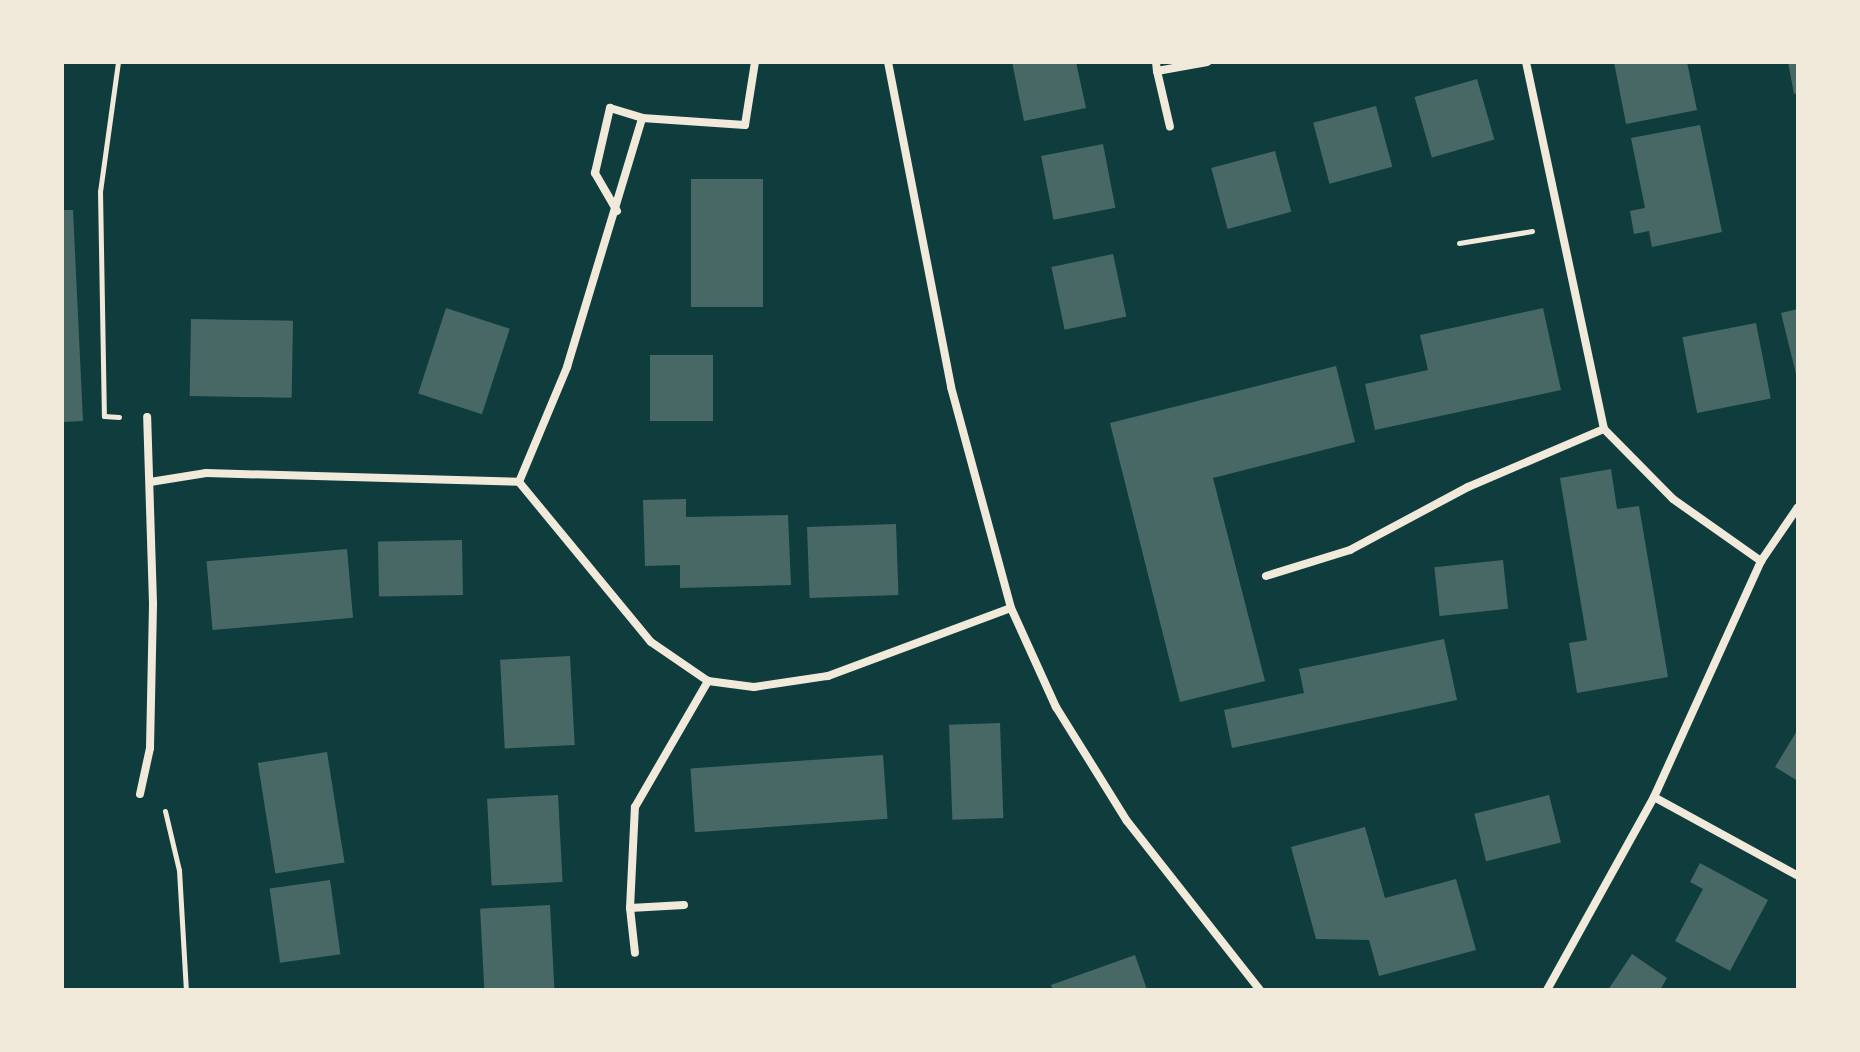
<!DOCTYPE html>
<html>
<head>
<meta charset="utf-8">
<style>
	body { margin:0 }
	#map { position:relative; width:1860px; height:1052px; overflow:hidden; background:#0f3d3e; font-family:"Alegreya Sans",sans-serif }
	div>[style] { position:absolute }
	.building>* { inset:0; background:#486865; transform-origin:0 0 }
	.path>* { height:5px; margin:-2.5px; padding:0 2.5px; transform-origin:2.5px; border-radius:2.5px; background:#f1e9da }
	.minor>* { height:8px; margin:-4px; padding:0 4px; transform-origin:4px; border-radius:4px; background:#f1e9da }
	span { translate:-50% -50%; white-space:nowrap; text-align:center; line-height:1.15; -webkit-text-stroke:8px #f1e9da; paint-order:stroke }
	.frame { position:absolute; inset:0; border:64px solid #f1e9da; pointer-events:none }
</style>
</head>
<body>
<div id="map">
	<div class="building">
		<div style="clip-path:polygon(1012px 62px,1076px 62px,1086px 108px,1024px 121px)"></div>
		<div style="clip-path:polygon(1614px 62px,1687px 62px,1697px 110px,1626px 124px)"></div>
		<div style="clip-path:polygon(1788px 62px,1798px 62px,1798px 93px,1794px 94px)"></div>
		<div style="left:1477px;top:79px;width:63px;height:65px;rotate:74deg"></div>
		<div style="left:1376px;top:106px;width:63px;height:65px;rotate:75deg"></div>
		<div style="clip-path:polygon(1700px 125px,1722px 232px,1652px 247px,1649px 231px,1634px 234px,1630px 211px,1645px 208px,1631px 138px)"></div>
		<div style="left:1103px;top:144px;width:65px;height:63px;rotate:79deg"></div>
		<div style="left:1275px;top:151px;width:63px;height:66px;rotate:75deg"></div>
		<div style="left:691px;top:179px;width:72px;height:128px"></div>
		<div style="clip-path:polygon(62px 210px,73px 210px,83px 421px,62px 422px)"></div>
		<div style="left:1113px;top:254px;width:64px;height:63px;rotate:78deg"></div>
		<div style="left:446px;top:308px;width:67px;height:90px;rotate:18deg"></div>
		<div style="clip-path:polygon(1543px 308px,1561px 390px,1375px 430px,1365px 384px,1428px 370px,1420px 335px)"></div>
		<div style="clip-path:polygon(1798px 309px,1798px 378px,1797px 378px,1781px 313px)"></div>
		<div style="left:191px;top:319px;width:102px;height:77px;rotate:1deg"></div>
		<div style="left:1756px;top:323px;width:77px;height:75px;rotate:79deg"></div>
		<div style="left:650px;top:355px;width:63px;height:66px"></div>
		<div style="clip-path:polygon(1336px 366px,1355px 442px,1213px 478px,1265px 681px,1180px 702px,1110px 423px)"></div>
		<div style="clip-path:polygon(1611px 469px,1617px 509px,1639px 506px,1668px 677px,1577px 693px,1569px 643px,1587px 640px,1560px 478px)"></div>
		<div style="clip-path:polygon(686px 499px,686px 517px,788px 515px,791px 585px,680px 588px,680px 565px,645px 566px,643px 500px)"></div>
		<div style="left:896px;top:524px;width:71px;height:89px;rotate:88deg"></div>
		<div style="left:462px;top:540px;width:55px;height:84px;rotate:89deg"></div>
		<div style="left:347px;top:549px;width:69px;height:141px;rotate:85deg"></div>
		<div style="left:1503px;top:560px;width:49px;height:69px;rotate:84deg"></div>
		<div style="clip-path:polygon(1444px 639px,1457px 700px,1232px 748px,1224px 710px,1304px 693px,1299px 669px)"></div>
		<div style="left:570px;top:656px;width:89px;height:70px;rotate:87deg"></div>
		<div style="left:1000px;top:723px;width:95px;height:51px;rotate:88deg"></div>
		<div style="clip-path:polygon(1798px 729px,1798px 781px,1775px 767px)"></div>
		<div style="left:327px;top:752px;width:112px;height:70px;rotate:81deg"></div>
		<div style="left:883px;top:755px;width:64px;height:193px;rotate:86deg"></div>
		<div style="left:558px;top:795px;width:87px;height:71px;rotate:87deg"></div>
		<div style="left:1549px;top:795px;width:49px;height:77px;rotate:76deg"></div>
		<div style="clip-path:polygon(1365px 827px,1385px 898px,1456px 879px,1476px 950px,1379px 976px,1369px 940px,1316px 939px,1291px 847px)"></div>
		<div style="clip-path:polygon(1700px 863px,1768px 900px,1730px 971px,1675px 941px,1703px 889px,1690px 882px)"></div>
		<div style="left:330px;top:880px;width:75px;height:61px;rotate:82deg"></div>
		<div style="left:550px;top:905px;width:85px;height:70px;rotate:87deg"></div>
		<div style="clip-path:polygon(1632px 954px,1667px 978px,1660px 990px,1608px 990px)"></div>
		<div style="clip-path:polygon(1135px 955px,1147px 990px,1053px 990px,1051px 985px)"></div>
	</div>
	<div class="path">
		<div style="left:118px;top:62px;width:130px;rotate:97.9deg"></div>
		<div style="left:100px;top:191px;width:225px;rotate:89deg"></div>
		<div style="left:104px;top:416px;width:15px;rotate:4deg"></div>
		<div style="left:1459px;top:243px;width:74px;rotate:-9.3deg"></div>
		<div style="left:165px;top:811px;width:61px;rotate:76.7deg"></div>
		<div style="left:179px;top:870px;width:120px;rotate:86.7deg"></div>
	</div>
	<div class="minor">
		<div style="left:888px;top:62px;width:331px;rotate:79deg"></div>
		<div style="left:951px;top:387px;width:229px;rotate:74.8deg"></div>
		<div style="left:1011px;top:608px;width:109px;rotate:65.6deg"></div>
		<div style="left:1056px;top:707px;width:134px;rotate:58.1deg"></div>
		<div style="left:1127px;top:821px;width:215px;rotate:51.8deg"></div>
		<div style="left:1156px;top:62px;width:9px;rotate:84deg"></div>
		<div style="left:1157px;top:71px;width:51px;rotate:-10.2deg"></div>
		<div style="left:1526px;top:62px;width:375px;rotate:78deg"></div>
		<div style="left:1604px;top:429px;width:98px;rotate:45.4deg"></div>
		<div style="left:1673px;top:499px;width:108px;rotate:35.2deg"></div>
		<div style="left:1157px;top:71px;width:57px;rotate:76.9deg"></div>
		<div style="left:617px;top:211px;width:44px;rotate:-120.1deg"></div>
		<div style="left:595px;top:173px;width:67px;rotate:-77deg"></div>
		<div style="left:610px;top:108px;width:34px;rotate:17deg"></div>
		<div style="left:642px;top:118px;width:103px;rotate:3.9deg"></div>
		<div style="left:745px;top:125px;width:64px;rotate:-81deg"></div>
		<div style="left:150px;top:482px;width:57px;rotate:-9.1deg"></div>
		<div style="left:206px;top:473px;width:313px;rotate:1.6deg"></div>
		<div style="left:519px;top:482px;width:125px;rotate:-67.3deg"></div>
		<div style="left:567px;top:367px;width:260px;rotate:-73.2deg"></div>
		<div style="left:519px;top:482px;width:207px;rotate:50.5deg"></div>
		<div style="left:651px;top:642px;width:69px;rotate:34.4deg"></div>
		<div style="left:708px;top:681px;width:46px;rotate:7.4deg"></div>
		<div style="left:754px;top:687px;width:75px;rotate:-8.5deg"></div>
		<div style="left:828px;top:676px;width:195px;rotate:-20.4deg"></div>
		<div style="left:1266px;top:576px;width:88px;rotate:-17.2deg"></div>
		<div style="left:1350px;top:550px;width:134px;rotate:-28.1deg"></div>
		<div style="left:1468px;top:487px;width:148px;rotate:-23.1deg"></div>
		<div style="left:140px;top:794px;width:47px;rotate:-77.7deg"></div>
		<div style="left:150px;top:748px;width:145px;rotate:-88.8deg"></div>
		<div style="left:153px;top:603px;width:186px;rotate:-91.8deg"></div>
		<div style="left:1654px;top:797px;width:164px;rotate:28.7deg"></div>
		<div style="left:684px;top:905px;width:54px;rotate:176.8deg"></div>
		<div style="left:630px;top:908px;width:101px;rotate:-87.2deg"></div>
		<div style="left:635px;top:807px;width:146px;rotate:-59.9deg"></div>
		<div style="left:630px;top:908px;width:45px;rotate:83.7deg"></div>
		<div style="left:1547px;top:990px;width:221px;rotate:-61deg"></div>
		<div style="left:1654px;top:797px;width:259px;rotate:-65.6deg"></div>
		<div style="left:1761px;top:561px;width:65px;rotate:-55.6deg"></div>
	</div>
	<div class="frame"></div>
</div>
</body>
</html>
